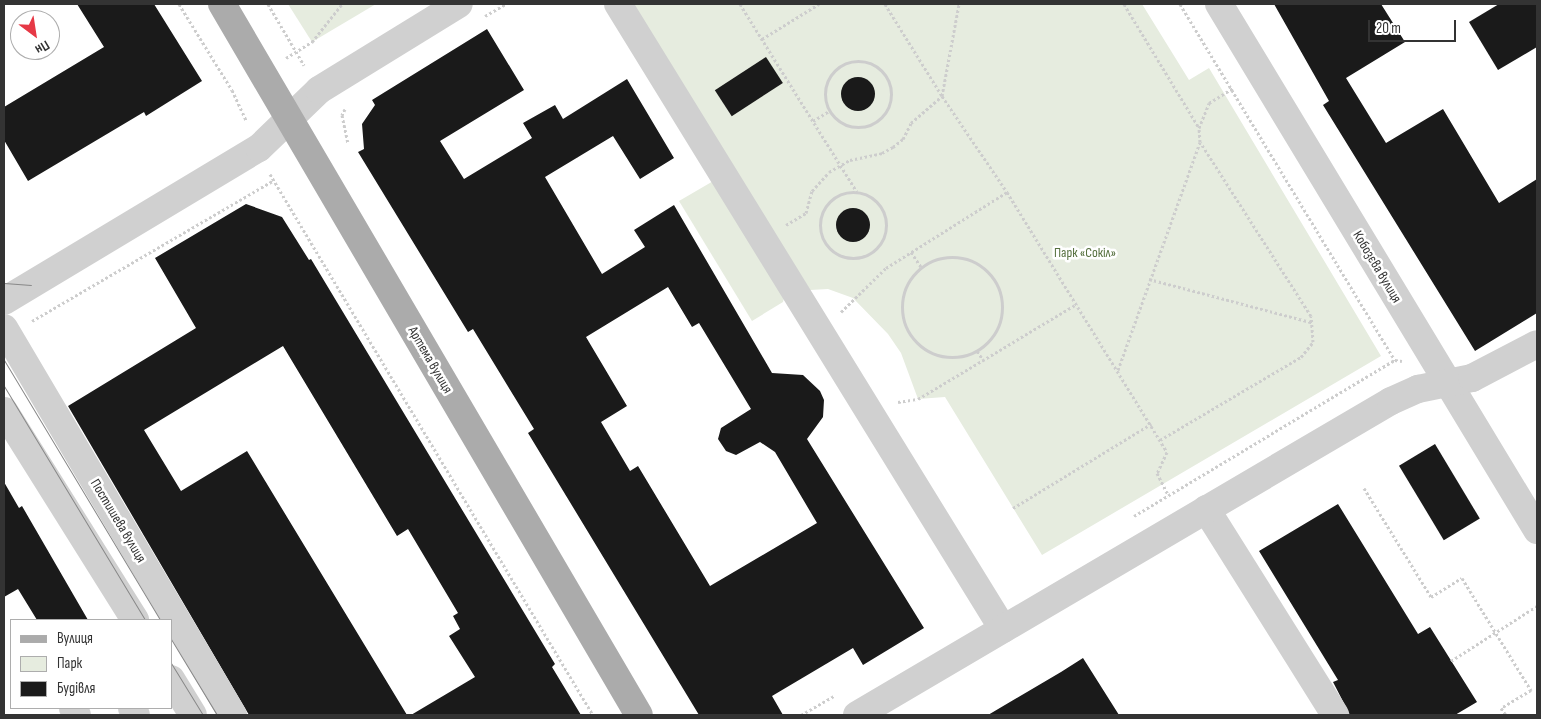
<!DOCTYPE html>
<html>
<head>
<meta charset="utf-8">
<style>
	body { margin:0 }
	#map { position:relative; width:1541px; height:719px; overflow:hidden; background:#fff; font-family:"Sofia Sans Condensed",sans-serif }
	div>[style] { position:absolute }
	.green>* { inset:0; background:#e6ecdf }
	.building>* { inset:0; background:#1a1a1a; transform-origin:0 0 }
	.round { border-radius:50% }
	.path>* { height:3px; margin-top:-1.5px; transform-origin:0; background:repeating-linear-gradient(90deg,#cdcdcd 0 2.5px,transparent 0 5px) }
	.path>.ring { margin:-1.5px; padding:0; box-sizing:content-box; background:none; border:3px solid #cdcdcd; border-radius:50% }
	.minor>* { height:28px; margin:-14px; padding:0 14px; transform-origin:14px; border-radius:14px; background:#d0d0d0 }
	.major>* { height:28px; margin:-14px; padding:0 14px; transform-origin:14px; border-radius:14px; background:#ababab }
	.tram>* { height:1px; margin:-0.5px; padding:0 0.5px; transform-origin:0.5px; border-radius:0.5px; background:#888 }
	span { translate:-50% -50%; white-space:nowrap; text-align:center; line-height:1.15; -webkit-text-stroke:5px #fff; paint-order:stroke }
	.park-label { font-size:14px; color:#56703f }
	.street-label { font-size:14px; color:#333 }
	.frame { position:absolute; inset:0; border:5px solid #333; pointer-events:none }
	.legend { position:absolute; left:10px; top:619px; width:162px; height:90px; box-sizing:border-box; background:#fff; border:1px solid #adadad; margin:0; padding:6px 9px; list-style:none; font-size:15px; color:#333 }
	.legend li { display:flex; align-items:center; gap:10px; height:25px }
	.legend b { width:25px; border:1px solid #adadad }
	.north { position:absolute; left:10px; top:10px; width:50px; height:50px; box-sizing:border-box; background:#fff; border:1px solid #adadad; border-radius:50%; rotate:149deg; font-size:14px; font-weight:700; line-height:20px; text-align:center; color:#333 }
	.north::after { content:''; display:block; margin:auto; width:18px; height:22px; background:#e63946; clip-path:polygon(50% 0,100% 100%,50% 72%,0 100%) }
	.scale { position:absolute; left:1368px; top:20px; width:88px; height:22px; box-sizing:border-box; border:2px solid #333; border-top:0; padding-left:6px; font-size:15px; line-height:18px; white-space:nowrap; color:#333; -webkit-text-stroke:4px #fff; paint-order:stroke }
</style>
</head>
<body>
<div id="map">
	<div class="green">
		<div style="clip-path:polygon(288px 4px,376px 4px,312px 42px)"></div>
		<div style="clip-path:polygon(630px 4px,1142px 4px,1189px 80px,1209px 68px,1381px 356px,1042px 555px,945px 397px,918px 399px,901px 353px,888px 334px,853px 298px,828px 289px,810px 290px)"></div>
		<div style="clip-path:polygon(715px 180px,784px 298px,783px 302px,752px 321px,679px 201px)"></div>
	</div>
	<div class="building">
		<div style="clip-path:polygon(77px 4px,154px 4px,202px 81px,146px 116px,144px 112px,28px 181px,4px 140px,4px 107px,104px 47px)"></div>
		<div style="clip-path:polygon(1274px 4px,1381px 4px,1405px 42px,1346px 78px,1386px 143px,1443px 109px,1499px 203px,1537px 179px,1537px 313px,1475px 351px,1323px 105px,1329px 101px)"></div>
		<div style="clip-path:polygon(1499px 4px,1537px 4px,1537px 47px,1498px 70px,1469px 22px)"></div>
		<div style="clip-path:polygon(evenodd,487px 29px,524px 90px,440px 141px,464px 179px,532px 138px,523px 123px,555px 105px,563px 119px,627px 79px,674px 158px,640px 179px,613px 136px,545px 177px,602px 274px,645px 247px,634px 230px,674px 205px,772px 373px,803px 375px,820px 391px,824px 400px,823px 417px,807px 439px,924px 628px,863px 665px,853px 648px,772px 696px,783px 715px,699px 715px,528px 433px,534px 429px,473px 329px,468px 332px,358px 152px,364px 149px,362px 124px,375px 105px,372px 100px,487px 29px,668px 287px,692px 327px,699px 323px,751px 409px,721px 428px,718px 439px,726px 451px,736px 455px,760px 442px,775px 452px,817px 523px,710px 586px,638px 466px,630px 471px,601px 422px,627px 406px,586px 337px,668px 287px)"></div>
		<div style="left:766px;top:57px;width:31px;height:61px;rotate:57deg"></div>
		<div class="round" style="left:841px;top:77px;width:34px;height:34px"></div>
		<div style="clip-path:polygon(246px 204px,282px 217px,309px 260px,311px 259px,555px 664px,552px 667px,581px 715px,411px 715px,475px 677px,449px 636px,460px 629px,453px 616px,458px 613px,408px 529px,397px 536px,283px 346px,144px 430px,181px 491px,247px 451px,407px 715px,249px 715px,68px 406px,196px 328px,155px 258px)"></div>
		<div class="round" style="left:836px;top:208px;width:34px;height:34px"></div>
		<div style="left:1435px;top:444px;width:87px;height:42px;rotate:59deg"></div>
		<div style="clip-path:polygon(4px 482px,19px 508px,22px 506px,88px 620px,37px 620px,18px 589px,4px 597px)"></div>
		<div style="clip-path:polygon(1338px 504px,1418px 634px,1430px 627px,1477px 702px,1455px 715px,1350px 715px,1333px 682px,1338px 680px,1259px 551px)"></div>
		<div style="clip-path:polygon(1083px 658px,1119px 715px,988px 715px,1061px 672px)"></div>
	</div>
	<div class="path">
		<div style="left:179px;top:4px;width:101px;rotate:58.4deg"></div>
		<div style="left:232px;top:90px;width:33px;rotate:65deg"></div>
		<div style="left:268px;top:4px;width:71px;rotate:59.5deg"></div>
		<div style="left:740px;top:4px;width:221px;rotate:58.1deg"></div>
		<div style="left:885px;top:4px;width:108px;rotate:58.2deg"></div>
		<div style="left:942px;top:96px;width:116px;rotate:55.9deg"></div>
		<div style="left:1007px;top:192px;width:305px;rotate:58.4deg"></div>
		<div style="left:1167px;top:452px;width:23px;rotate:115deg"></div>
		<div style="left:1157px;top:473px;width:25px;rotate:63deg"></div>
		<div style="left:1124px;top:4px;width:145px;rotate:58.8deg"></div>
		<div style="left:1180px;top:4px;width:416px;rotate:58.9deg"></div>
		<div style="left:485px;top:16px;width:24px;rotate:-30deg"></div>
		<div style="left:762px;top:39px;width:67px;rotate:-31.6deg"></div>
		<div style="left:286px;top:58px;width:31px;rotate:-32deg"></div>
		<div style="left:312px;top:42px;width:48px;rotate:-51.7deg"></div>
		<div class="ring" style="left:825px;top:61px;width:63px;height:63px"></div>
		<div style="left:345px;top:109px;width:7px;rotate:117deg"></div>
		<div style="left:342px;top:115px;width:29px;rotate:78deg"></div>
		<div style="left:813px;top:121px;width:19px;rotate:-32deg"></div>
		<div style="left:270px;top:174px;width:630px;rotate:59.16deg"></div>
		<div class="ring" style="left:820px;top:192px;width:63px;height:63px"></div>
		<div style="left:786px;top:225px;width:23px;rotate:-31deg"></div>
		<div style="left:806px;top:213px;width:23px;rotate:-75deg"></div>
		<div style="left:812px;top:191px;width:25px;rotate:-48deg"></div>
		<div style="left:829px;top:172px;width:24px;rotate:-30deg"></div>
		<div style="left:850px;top:160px;width:33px;rotate:-12deg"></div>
		<div style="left:882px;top:153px;width:13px;rotate:-29deg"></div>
		<div style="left:893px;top:147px;width:13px;rotate:-39deg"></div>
		<div style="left:903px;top:139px;width:18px;rotate:-63deg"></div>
		<div style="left:911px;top:123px;width:41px;rotate:-41.1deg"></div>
		<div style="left:942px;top:96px;width:94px;rotate:-79.5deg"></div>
		<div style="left:911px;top:252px;width:18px;rotate:56deg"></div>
		<div class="ring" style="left:902px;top:257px;width:97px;height:97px"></div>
		<div style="left:1149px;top:279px;width:168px;rotate:14.9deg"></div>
		<div style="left:841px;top:312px;width:63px;rotate:-44.4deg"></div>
		<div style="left:886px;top:268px;width:143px;rotate:-32.1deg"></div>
		<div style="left:32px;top:321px;width:279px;rotate:-30.2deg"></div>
		<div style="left:977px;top:351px;width:12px;rotate:55deg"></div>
		<div style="left:1118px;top:370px;width:242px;rotate:-70.2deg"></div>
		<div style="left:1200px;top:142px;width:14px;rotate:-94deg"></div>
		<div style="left:1199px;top:128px;width:27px;rotate:-68deg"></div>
		<div style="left:1209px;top:103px;width:28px;rotate:-32deg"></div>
		<div style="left:898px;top:402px;width:20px;rotate:-9deg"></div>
		<div style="left:918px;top:399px;width:185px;rotate:-30.9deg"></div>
		<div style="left:1160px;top:440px;width:164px;rotate:-30.5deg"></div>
		<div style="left:1301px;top:357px;width:19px;rotate:-51deg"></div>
		<div style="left:1313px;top:342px;width:26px;rotate:-94deg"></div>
		<div style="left:1311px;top:316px;width:206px;rotate:-122.5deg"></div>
		<div style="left:1364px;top:488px;width:128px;rotate:58.4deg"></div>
		<div style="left:1431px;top:597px;width:36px;rotate:-32deg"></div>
		<div style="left:1462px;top:578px;width:132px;rotate:58.4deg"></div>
		<div style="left:1531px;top:690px;width:35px;rotate:149deg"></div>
		<div style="left:1501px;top:708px;width:9px;rotate:54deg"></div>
		<div style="left:1013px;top:508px;width:162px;rotate:-31.3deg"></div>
		<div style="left:1134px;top:516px;width:304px;rotate:-30.9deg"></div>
		<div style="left:1395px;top:360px;width:7px;rotate:8deg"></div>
		<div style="left:1451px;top:661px;width:102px;rotate:-32.6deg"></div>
		<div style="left:801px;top:715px;width:39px;rotate:-30deg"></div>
	</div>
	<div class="minor">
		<div style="left:618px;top:4px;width:734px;rotate:58.37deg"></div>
		<div style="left:1219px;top:4px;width:615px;rotate:58.84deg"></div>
		<div style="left:4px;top:301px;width:297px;rotate:-31deg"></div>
		<div style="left:259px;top:148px;width:83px;rotate:-44deg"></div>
		<div style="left:319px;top:90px;width:164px;rotate:-31.6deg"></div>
		<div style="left:4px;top:328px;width:450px;rotate:59.4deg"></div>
		<div style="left:4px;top:411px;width:247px;rotate:57.9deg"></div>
		<div style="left:1206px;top:509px;width:243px;rotate:57.9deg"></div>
		<div style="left:171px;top:679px;width:42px;rotate:58.6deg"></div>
		<div style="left:73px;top:708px;width:8px;rotate:60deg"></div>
		<div style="left:132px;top:708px;width:8px;rotate:60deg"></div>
		<div style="left:857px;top:715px;width:619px;rotate:-30.46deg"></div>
		<div style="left:1391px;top:401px;width:30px;rotate:-24deg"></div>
		<div style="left:1418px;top:389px;width:55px;rotate:-11.5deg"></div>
		<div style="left:1472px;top:378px;width:73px;rotate:-27.6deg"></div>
	</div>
	<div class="major">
		<div style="left:222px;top:4px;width:824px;rotate:59.61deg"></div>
	</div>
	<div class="tram">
		<div style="left:4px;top:283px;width:27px;rotate:4deg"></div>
		<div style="left:4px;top:360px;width:303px;rotate:59deg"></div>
		<div style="left:4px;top:386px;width:273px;rotate:58.9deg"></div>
		<div style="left:171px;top:639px;width:89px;rotate:58.8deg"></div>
		<div style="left:171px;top:663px;width:61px;rotate:58.4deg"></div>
	</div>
	<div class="park-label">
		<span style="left:1085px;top:253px">Парк «Сокіл»</span>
	</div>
	<div class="street-label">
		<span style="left:1377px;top:267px;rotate:59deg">Кобозєва вулиця</span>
		<span style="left:430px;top:360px;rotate:60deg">Артема вулиця</span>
		<span style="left:118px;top:521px;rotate:59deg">Постишева вулиця</span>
	</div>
	<div class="frame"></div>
	<ul class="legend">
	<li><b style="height:6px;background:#ababab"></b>Вулиця</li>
	<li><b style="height:14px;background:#e6ecdf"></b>Парк</li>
	<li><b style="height:14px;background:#1a1a1a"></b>Будівля</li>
	</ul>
	<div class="north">Пн</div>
	<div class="scale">20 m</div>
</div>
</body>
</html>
